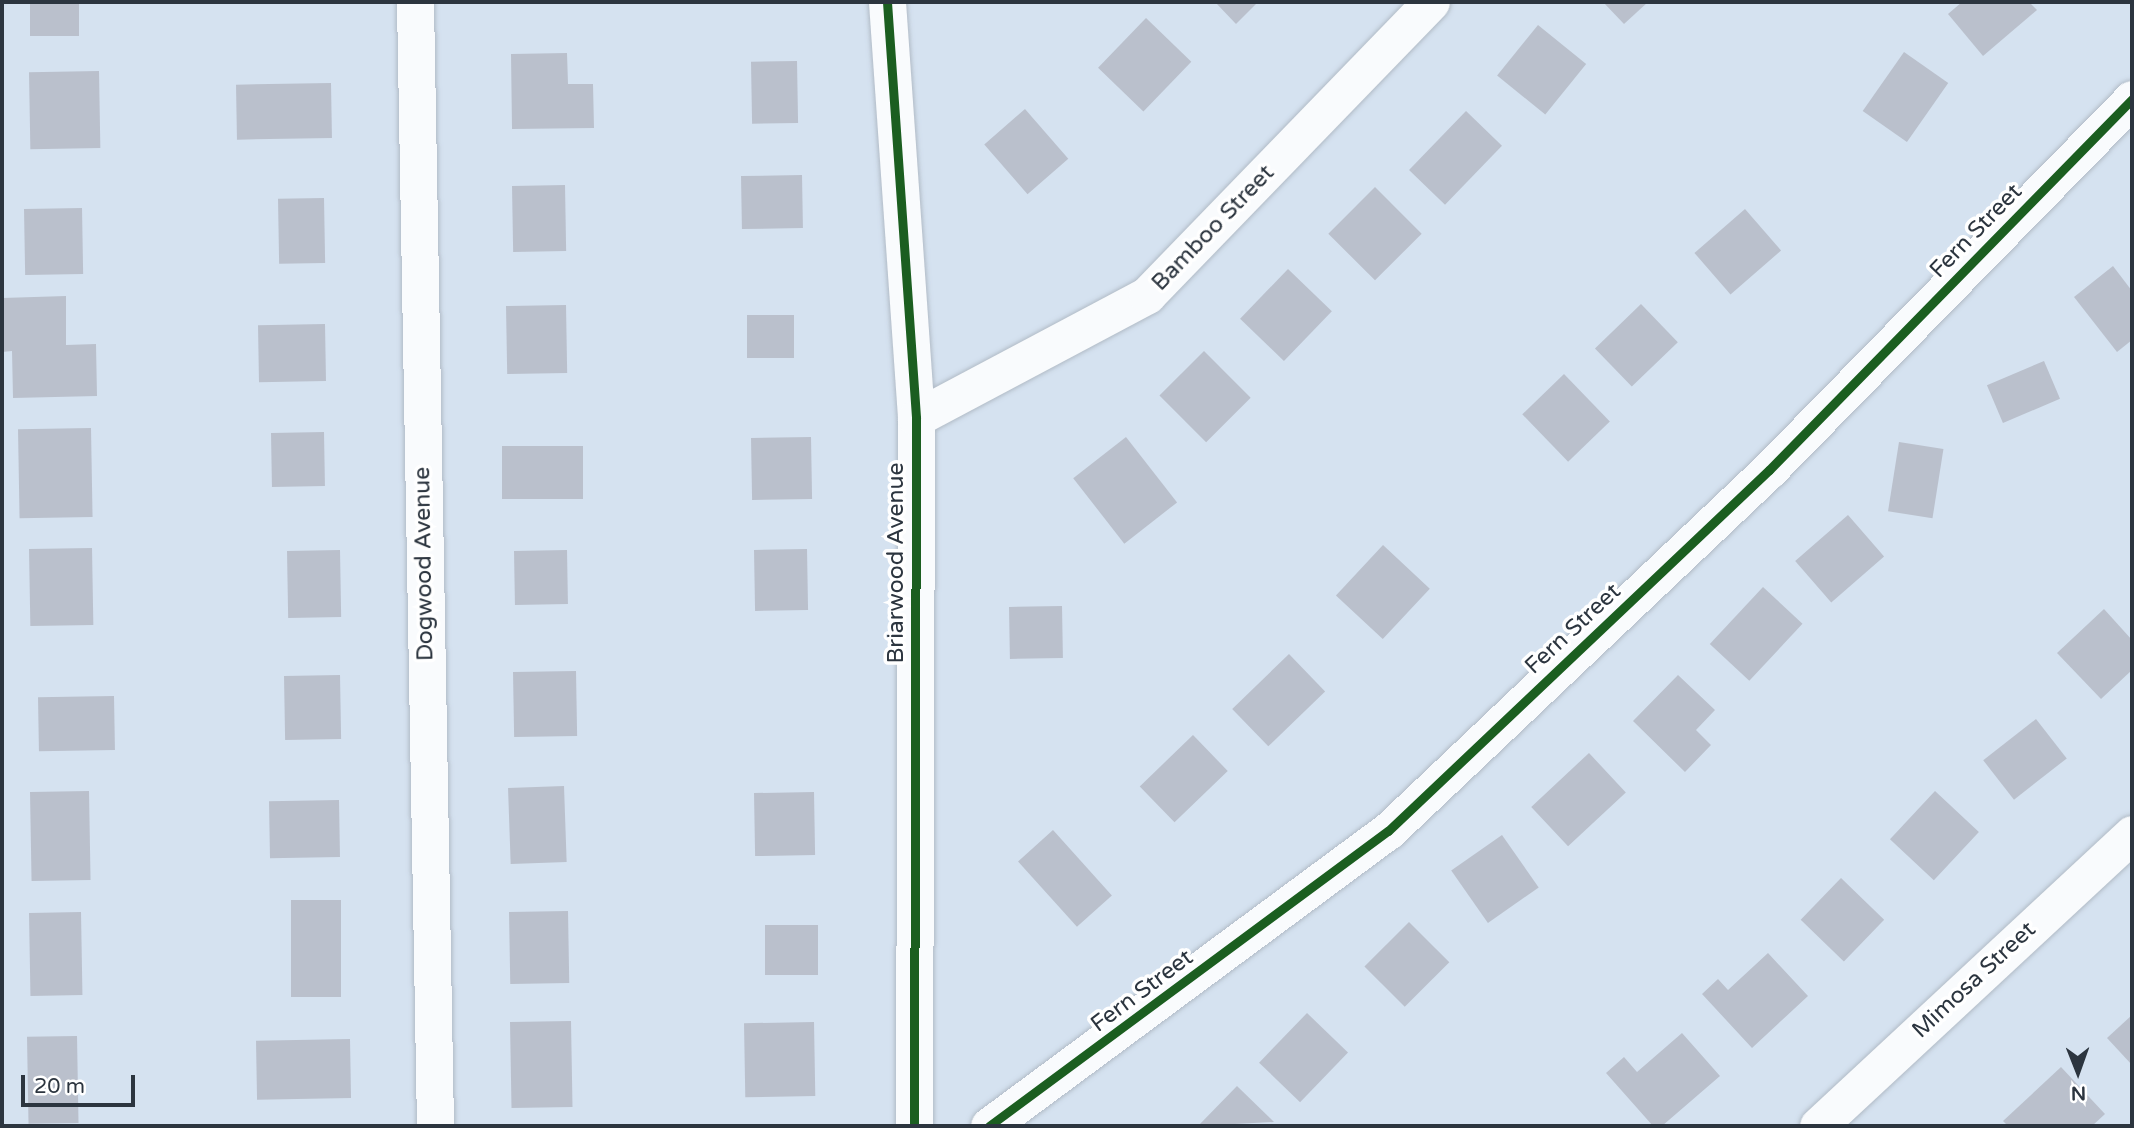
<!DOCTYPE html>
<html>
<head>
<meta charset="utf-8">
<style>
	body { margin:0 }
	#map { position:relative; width:2134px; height:1128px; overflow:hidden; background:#d5e2f0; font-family:"Varela Round",sans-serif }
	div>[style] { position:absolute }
	.building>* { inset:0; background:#bac0cc; transform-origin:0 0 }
	.roads { filter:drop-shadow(0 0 2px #b1bbc6) drop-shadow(0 0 2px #b1bbc6) }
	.minor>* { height:37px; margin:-18.5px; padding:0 18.5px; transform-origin:18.5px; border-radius:18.5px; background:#f9fbfd }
	.cycleway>* { height:9px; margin:-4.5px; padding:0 4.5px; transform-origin:4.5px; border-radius:4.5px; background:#1b5e20 }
	span { translate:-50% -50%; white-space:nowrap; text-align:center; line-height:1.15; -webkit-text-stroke:7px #fff; paint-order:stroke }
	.street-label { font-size:23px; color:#2c353f }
	.frame { position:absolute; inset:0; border:4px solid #2c353f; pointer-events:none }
	.north { position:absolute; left:2043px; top:1037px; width:70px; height:70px; -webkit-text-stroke:5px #fff; paint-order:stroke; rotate:179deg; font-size:19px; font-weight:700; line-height:28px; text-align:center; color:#2c353f }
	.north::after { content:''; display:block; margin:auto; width:24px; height:32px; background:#2c353f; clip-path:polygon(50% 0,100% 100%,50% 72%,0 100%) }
	.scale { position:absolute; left:21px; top:1075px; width:114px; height:32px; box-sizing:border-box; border:4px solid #2c353f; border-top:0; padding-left:9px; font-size:21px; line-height:24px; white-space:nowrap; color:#2c353f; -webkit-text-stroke:5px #fff; paint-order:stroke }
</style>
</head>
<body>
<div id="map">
	<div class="building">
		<div style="left:30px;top:2px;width:49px;height:34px"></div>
		<div style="clip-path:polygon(1215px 2px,1258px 2px,1236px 24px)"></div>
		<div style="clip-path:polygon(1603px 2px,1648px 2px,1624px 24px)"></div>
		<div style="clip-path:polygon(1962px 2px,2029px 2px,2037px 10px,1983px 56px,1948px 14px)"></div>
		<div style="left:1146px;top:18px;width:63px;height:69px;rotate:44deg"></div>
		<div style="left:1538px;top:25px;width:62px;height:65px;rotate:39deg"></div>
		<div style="left:1904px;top:52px;width:54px;height:72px;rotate:35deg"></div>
		<div style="clip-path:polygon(567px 53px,568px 84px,593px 84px,594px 128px,512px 129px,511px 54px)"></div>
		<div style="left:797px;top:61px;width:62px;height:46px;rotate:89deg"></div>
		<div style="left:99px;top:71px;width:77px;height:70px;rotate:89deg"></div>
		<div style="left:331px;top:83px;width:55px;height:95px;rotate:89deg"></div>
		<div style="left:1025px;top:109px;width:66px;height:54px;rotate:49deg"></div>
		<div style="left:1466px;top:111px;width:50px;height:82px;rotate:44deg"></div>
		<div style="left:802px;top:175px;width:53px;height:61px;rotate:89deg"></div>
		<div style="left:565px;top:185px;width:66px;height:53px;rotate:89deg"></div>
		<div style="left:1375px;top:187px;width:66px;height:66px;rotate:45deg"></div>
		<div style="left:324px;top:198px;width:65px;height:46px;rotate:89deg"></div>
		<div style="left:82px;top:208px;width:66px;height:58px;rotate:89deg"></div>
		<div style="left:1745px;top:209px;width:55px;height:67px;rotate:49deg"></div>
		<div style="clip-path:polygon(2113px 266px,2132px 291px,2132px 340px,2117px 352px,2074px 297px)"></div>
		<div style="left:1288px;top:269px;width:61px;height:69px;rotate:44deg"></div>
		<div style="clip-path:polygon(66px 296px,66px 345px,96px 344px,97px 396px,13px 398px,12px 351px,2px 352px,2px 298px)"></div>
		<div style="left:1641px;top:304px;width:53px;height:64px;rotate:46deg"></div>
		<div style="left:566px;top:305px;width:68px;height:60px;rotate:89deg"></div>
		<div style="left:747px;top:315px;width:47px;height:43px"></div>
		<div style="left:325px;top:324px;width:57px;height:67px;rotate:89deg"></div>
		<div style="left:1204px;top:351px;width:66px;height:63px;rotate:45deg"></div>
		<div style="left:2044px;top:361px;width:41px;height:62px;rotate:67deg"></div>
		<div style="left:1564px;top:374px;width:66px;height:58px;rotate:46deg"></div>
		<div style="left:91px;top:428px;width:89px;height:73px;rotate:89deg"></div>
		<div style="left:324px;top:432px;width:54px;height:53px;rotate:89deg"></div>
		<div style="left:811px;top:437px;width:62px;height:60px;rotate:89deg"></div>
		<div style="left:1126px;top:437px;width:83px;height:67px;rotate:52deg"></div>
		<div style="left:1899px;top:442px;width:45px;height:70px;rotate:9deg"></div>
		<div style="left:502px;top:446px;width:81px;height:53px"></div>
		<div style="left:1848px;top:515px;width:55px;height:70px;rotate:49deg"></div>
		<div style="left:1383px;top:545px;width:64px;height:69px;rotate:43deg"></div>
		<div style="left:92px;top:548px;width:77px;height:63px;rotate:89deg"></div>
		<div style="left:807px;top:549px;width:61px;height:53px;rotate:89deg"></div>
		<div style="left:340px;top:550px;width:67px;height:53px;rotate:89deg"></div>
		<div style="left:567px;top:550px;width:54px;height:53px;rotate:89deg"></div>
		<div style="left:1763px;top:587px;width:54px;height:78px;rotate:43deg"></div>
		<div style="left:1062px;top:606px;width:52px;height:53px;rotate:89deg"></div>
		<div style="clip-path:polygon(2104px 609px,2132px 640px,2132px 670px,2101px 699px,2057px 653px)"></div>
		<div style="left:1289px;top:654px;width:52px;height:79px;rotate:46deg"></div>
		<div style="left:576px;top:671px;width:65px;height:63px;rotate:89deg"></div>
		<div style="left:340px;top:675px;width:64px;height:56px;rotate:89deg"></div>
		<div style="clip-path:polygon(1678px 675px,1715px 710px,1696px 730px,1711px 745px,1685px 772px,1633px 721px)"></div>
		<div style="left:114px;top:696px;width:54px;height:76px;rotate:89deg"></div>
		<div style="left:2036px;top:719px;width:50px;height:67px;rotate:52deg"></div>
		<div style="left:1193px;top:735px;width:50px;height:74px;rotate:46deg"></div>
		<div style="left:1589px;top:753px;width:54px;height:79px;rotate:47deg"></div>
		<div style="left:564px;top:786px;width:76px;height:56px;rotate:88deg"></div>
		<div style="left:89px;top:791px;width:89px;height:59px;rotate:89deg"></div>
		<div style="left:1935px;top:791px;width:60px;height:66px;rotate:43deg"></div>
		<div style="left:814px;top:792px;width:63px;height:60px;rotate:89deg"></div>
		<div style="left:339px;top:800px;width:57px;height:70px;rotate:89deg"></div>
		<div style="left:1053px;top:830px;width:88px;height:47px;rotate:48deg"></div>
		<div style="left:1502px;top:835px;width:64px;height:62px;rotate:55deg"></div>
		<div style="left:1841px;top:878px;width:60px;height:58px;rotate:44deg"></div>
		<div style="left:291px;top:900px;width:50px;height:97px"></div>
		<div style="left:568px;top:911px;width:72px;height:59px;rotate:89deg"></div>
		<div style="left:81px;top:912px;width:83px;height:52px;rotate:89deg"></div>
		<div style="left:1409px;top:922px;width:57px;height:63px;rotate:45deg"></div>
		<div style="left:818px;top:925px;width:50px;height:53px;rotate:90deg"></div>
		<div style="clip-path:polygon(1768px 953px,1808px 996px,1752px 1048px,1702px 994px,1718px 979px,1728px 990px)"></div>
		<div style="left:1307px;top:1013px;width:57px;height:69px;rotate:44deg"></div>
		<div style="clip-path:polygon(2132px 1015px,2132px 1065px,2107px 1038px)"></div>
		<div style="left:571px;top:1021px;width:86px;height:61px;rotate:89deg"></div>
		<div style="left:814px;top:1022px;width:74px;height:70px;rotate:89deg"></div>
		<div style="clip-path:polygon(1682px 1033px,1720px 1076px,1662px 1126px,1653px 1126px,1606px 1073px,1624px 1057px,1637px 1072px)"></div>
		<div style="left:77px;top:1036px;width:87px;height:50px;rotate:89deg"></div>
		<div style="left:350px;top:1039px;width:59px;height:94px;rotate:89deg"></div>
		<div style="clip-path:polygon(2061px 1067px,2105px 1114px,2092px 1126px,2008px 1126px,2003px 1121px)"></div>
		<div style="clip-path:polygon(1237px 1086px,1274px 1122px,1198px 1126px)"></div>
	</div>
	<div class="roads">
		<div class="minor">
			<div style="left:415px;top:2px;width:1124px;rotate:88.98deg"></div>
			<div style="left:887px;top:2px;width:417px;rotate:86deg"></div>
			<div style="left:916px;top:418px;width:708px;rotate:90.16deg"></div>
			<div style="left:916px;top:418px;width:262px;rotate:-28deg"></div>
			<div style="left:1147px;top:295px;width:408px;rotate:-45.9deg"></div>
			<div style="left:989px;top:1126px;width:496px;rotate:-36.5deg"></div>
			<div style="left:1388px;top:831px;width:525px;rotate:-43.46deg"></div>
			<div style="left:1769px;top:470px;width:519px;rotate:-45.62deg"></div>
			<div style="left:1818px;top:1126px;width:429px;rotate:-42.9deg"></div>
		</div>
	</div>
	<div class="cycleway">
		<div style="left:887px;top:2px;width:417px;rotate:86deg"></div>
		<div style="left:916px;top:418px;width:708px;rotate:90.16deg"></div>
		<div style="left:989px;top:1126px;width:496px;rotate:-36.5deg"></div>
		<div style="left:1388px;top:831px;width:525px;rotate:-43.46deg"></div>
		<div style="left:1769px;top:470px;width:519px;rotate:-45.62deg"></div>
	</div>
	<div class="street-label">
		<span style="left:1213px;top:228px;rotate:-46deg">Bamboo Street</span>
		<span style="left:1976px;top:231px;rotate:-46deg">Fern Street</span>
		<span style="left:896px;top:563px;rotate:-90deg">Briarwood Avenue</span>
		<span style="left:424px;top:564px;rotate:-91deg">Dogwood Avenue</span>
		<span style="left:1573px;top:629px;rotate:-43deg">Fern Street</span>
		<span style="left:1974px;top:980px;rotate:-43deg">Mimosa Street</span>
		<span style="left:1142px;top:991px;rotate:-37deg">Fern Street</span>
	</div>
	<div class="frame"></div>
	<div class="north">N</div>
	<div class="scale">20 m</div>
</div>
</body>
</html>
